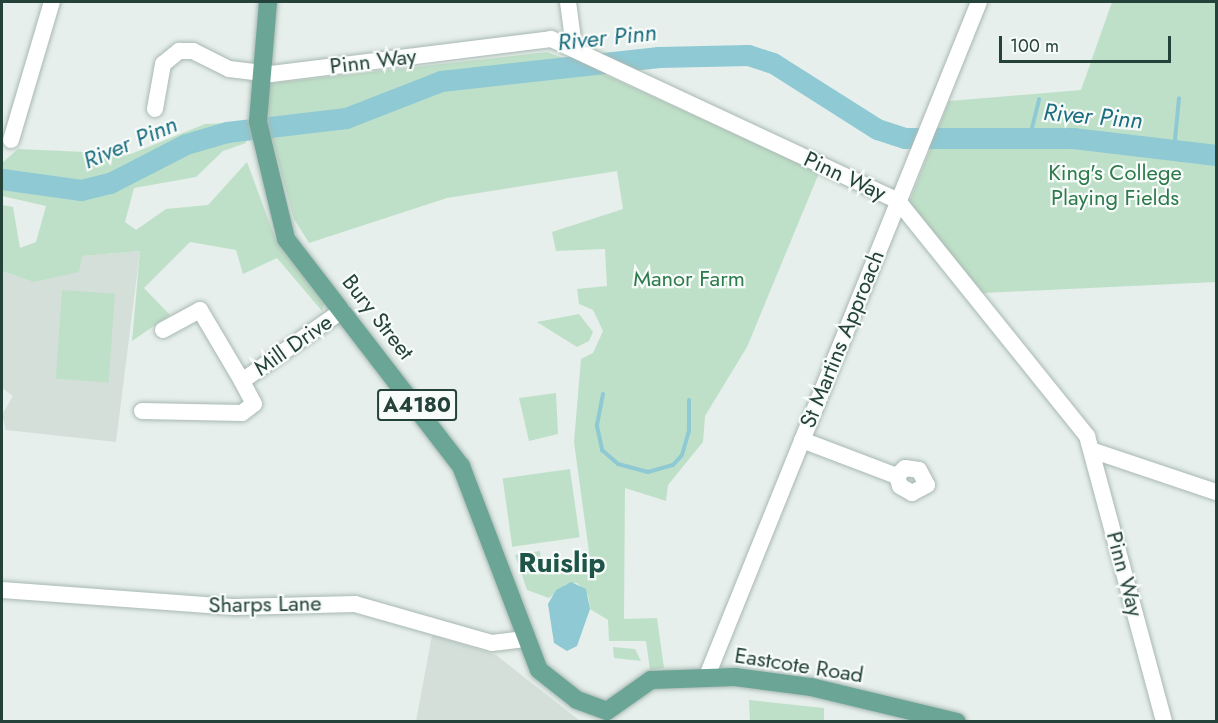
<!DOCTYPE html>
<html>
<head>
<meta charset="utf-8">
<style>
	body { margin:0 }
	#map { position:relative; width:1218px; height:723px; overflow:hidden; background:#e6efeb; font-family:Jost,sans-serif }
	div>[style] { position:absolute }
	.built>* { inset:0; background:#d4dfda }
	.green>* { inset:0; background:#bfe0c8; transform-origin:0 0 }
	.water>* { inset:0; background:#8ec9d4 }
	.stream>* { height:4px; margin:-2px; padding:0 2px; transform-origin:2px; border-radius:2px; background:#8ec9d4 }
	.river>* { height:21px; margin:-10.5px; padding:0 10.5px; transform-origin:10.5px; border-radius:10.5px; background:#8ec9d4 }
	.roads { filter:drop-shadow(0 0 2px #a8b8b2) drop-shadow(0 0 2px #a8b8b2) }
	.minor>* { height:16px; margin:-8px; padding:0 8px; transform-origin:8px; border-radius:8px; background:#fff }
	.major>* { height:18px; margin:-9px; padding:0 9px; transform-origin:9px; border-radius:9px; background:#6aa596 }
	span { translate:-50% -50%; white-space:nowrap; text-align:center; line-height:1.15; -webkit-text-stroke:4.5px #f7fbf9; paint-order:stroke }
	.shield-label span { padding:2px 4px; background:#f7fbf9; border:2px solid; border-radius:4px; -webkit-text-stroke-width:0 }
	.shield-label { font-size:21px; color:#24423a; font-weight:700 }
	.street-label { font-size:22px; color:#24423a }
	.park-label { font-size:22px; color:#2d7a4b }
	.water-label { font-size:24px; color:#1c6f80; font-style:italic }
	.district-label { font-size:28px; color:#1f5548; font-weight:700 }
	.frame { position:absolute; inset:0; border:3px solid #24423a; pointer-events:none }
	.scale { position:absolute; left:999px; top:36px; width:172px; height:27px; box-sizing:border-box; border:3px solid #24423a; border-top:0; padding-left:8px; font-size:18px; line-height:21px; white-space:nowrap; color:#24423a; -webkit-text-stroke:4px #f7fbf9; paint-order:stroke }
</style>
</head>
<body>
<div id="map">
	<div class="built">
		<div style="clip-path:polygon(140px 251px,116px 442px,6px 430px,2px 415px,13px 396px,2px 388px,2px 271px,33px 282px,81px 256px)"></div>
		<div style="clip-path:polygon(432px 635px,496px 655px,580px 721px,416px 721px)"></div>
	</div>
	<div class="green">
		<div style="clip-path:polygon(1112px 2px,1216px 2px,1216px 282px,983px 293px,909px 203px,949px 101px,1081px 90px)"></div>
		<div style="clip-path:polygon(547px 52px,569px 60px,441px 76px,346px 113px,270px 127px,265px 84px)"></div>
		<div style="clip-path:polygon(569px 64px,588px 67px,819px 173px,747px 347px,705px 416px,703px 442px,668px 485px,666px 501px,625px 488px,624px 619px,657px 618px,664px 668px,650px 670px,646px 641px,609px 641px,608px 620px,590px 609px,588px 595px,577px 583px,566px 584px,549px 598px,527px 590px,515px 555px,540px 551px,541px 564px,579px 562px,579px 554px,589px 552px,574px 442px,581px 359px,593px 353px,603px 331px,593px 310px,579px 304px,577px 289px,607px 286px,605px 249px,556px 251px,552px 232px,623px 209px,617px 171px,447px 198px,309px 243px,294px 219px,270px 131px,346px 118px,441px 81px)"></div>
		<div style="clip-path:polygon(247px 122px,246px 143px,223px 151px,196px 177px,134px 188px,125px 222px,136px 230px,166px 209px,208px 205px,247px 162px,277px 243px,327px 298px,322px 311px,277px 258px,243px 274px,236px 250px,190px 242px,144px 288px,170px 315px,132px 341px,140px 251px,82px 256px,79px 272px,33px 282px,2px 271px,2px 205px,13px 207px,20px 248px,36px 242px,46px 206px,2px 196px,2px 163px,18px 149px,131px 154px,205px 124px)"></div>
		<div style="left:62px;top:290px;width:53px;height:89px;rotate:4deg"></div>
		<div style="clip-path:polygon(579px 314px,593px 332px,589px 341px,577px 347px,537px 322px)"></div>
		<div style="clip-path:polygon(556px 393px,558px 434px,529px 441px,519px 398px)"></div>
		<div style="left:570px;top:469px;width:69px;height:68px;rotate:82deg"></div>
		<div style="clip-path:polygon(613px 647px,635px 649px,641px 661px,614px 658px)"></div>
		<div style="clip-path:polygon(749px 700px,824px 708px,824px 721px,750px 721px)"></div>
	</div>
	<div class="water">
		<div style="clip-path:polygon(571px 582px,586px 589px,590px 609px,577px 646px,567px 651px,554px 643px,548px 604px,556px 590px)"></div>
	</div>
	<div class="stream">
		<div style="left:1030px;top:136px;width:38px;rotate:-76deg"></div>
		<div style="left:1174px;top:150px;width:52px;rotate:-84.5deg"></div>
		<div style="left:603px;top:394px;width:33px;rotate:101deg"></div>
		<div style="left:597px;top:426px;width:25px;rotate:78deg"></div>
		<div style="left:602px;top:450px;width:21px;rotate:41deg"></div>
		<div style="left:618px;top:464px;width:31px;rotate:15deg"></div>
		<div style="left:648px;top:472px;width:26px;rotate:-16deg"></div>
		<div style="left:673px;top:465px;width:13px;rotate:-48deg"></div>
		<div style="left:682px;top:455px;width:25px;rotate:-74deg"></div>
		<div style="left:689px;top:431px;width:31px;rotate:-90deg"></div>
	</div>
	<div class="river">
		<div style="left:2px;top:179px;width:80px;rotate:7.9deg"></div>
		<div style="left:81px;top:190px;width:30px;rotate:-14deg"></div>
		<div style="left:110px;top:183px;width:85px;rotate:-27.2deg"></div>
		<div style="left:186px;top:144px;width:43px;rotate:-16.3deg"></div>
		<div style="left:227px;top:132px;width:120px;rotate:-6.7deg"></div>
		<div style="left:346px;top:118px;width:102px;rotate:-21.3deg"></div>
		<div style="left:441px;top:81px;width:219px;rotate:-6.3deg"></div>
		<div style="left:659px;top:57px;width:89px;rotate:-1.3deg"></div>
		<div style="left:748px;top:55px;width:26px;rotate:18deg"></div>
		<div style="left:773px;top:63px;width:123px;rotate:32.4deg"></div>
		<div style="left:877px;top:129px;width:29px;rotate:18deg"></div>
		<div style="left:905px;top:138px;width:168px"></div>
		<div style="left:1073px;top:138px;width:144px;rotate:6.8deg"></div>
	</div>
	<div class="roads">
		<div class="minor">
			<div style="left:568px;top:2px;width:45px;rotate:82.4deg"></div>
			<div style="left:155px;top:109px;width:46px;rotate:-79.9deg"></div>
			<div style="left:163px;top:64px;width:21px;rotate:-39deg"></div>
			<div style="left:179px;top:51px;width:14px"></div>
			<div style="left:193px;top:51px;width:40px;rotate:26.6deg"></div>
			<div style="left:229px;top:69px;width:42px;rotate:6.8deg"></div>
			<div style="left:271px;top:74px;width:282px;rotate:-7.1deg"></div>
			<div style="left:551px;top:39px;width:383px;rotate:25deg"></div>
			<div style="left:898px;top:201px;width:302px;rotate:51.2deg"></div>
			<div style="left:1087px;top:436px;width:296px;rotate:74.9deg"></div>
			<div style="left:11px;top:140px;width:144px;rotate:-73.5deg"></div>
			<div style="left:163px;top:330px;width:42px;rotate:-28.4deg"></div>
			<div style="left:200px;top:310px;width:82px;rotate:59.4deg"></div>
			<div style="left:142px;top:411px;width:100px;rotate:1.1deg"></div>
			<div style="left:242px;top:413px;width:15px;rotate:-37deg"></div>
			<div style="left:254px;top:404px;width:26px;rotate:-118deg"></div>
			<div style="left:242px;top:381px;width:123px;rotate:-35.1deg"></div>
			<div style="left:802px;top:440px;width:102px;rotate:20.8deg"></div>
			<div style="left:897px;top:476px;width:11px;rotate:-45deg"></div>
			<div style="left:905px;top:468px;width:14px;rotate:8deg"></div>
			<div style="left:919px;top:470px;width:17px;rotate:62deg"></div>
			<div style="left:927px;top:485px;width:17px;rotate:152deg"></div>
			<div style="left:912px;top:493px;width:14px;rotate:-150deg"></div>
			<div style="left:900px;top:486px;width:10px;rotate:-107deg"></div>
			<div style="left:1094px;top:451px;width:129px;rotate:18.6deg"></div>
			<div style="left:2px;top:590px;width:234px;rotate:4.2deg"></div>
			<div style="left:235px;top:607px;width:120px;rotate:-1.4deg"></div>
			<div style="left:355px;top:604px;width:142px;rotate:15.9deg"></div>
			<div style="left:492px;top:643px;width:31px;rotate:-7deg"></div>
			<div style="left:707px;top:676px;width:727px;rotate:-68.02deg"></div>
		</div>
		<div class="major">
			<div style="left:268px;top:2px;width:120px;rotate:94.8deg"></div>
			<div style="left:258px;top:122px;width:120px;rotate:76.5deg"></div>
			<div style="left:286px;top:239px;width:287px;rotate:52.4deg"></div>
			<div style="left:461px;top:466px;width:218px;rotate:69.1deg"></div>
			<div style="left:539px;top:670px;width:48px;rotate:38.3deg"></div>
			<div style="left:577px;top:700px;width:32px;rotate:20deg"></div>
			<div style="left:607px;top:711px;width:54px;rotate:-35.2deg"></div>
			<div style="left:651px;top:680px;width:84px;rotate:-2deg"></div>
			<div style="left:735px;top:677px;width:77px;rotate:7.5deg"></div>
			<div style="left:811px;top:687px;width:150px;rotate:13.5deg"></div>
		</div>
	</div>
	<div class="shield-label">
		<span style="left:417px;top:405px">A4180</span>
	</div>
	<div class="street-label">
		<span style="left:373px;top:61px;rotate:-7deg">Pinn Way</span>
		<span style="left:845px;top:176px;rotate:25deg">Pinn Way</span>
		<span style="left:378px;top:317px;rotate:52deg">Bury Street</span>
		<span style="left:842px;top:339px;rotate:-68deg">St Martins Approach</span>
		<span style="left:293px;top:345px;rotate:-35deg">Mill Drive</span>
		<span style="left:1125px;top:574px;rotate:75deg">Pinn Way</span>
		<span style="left:265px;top:604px;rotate:-1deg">Sharps Lane</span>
		<span style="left:799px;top:665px;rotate:9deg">Eastcote Road</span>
	</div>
	<div class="park-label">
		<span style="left:1115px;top:185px">King's College<br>Playing Fields</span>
		<span style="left:689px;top:279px">Manor Farm</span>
	</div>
	<div class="water-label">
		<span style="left:607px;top:37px;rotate:-6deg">River Pinn</span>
		<span style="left:1093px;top:116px;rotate:5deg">River Pinn</span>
		<span style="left:130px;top:142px;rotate:-23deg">River Pinn</span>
	</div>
	<div class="district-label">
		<span style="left:562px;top:563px">Ruislip</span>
	</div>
	<div class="frame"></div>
	<div class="scale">100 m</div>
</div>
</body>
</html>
